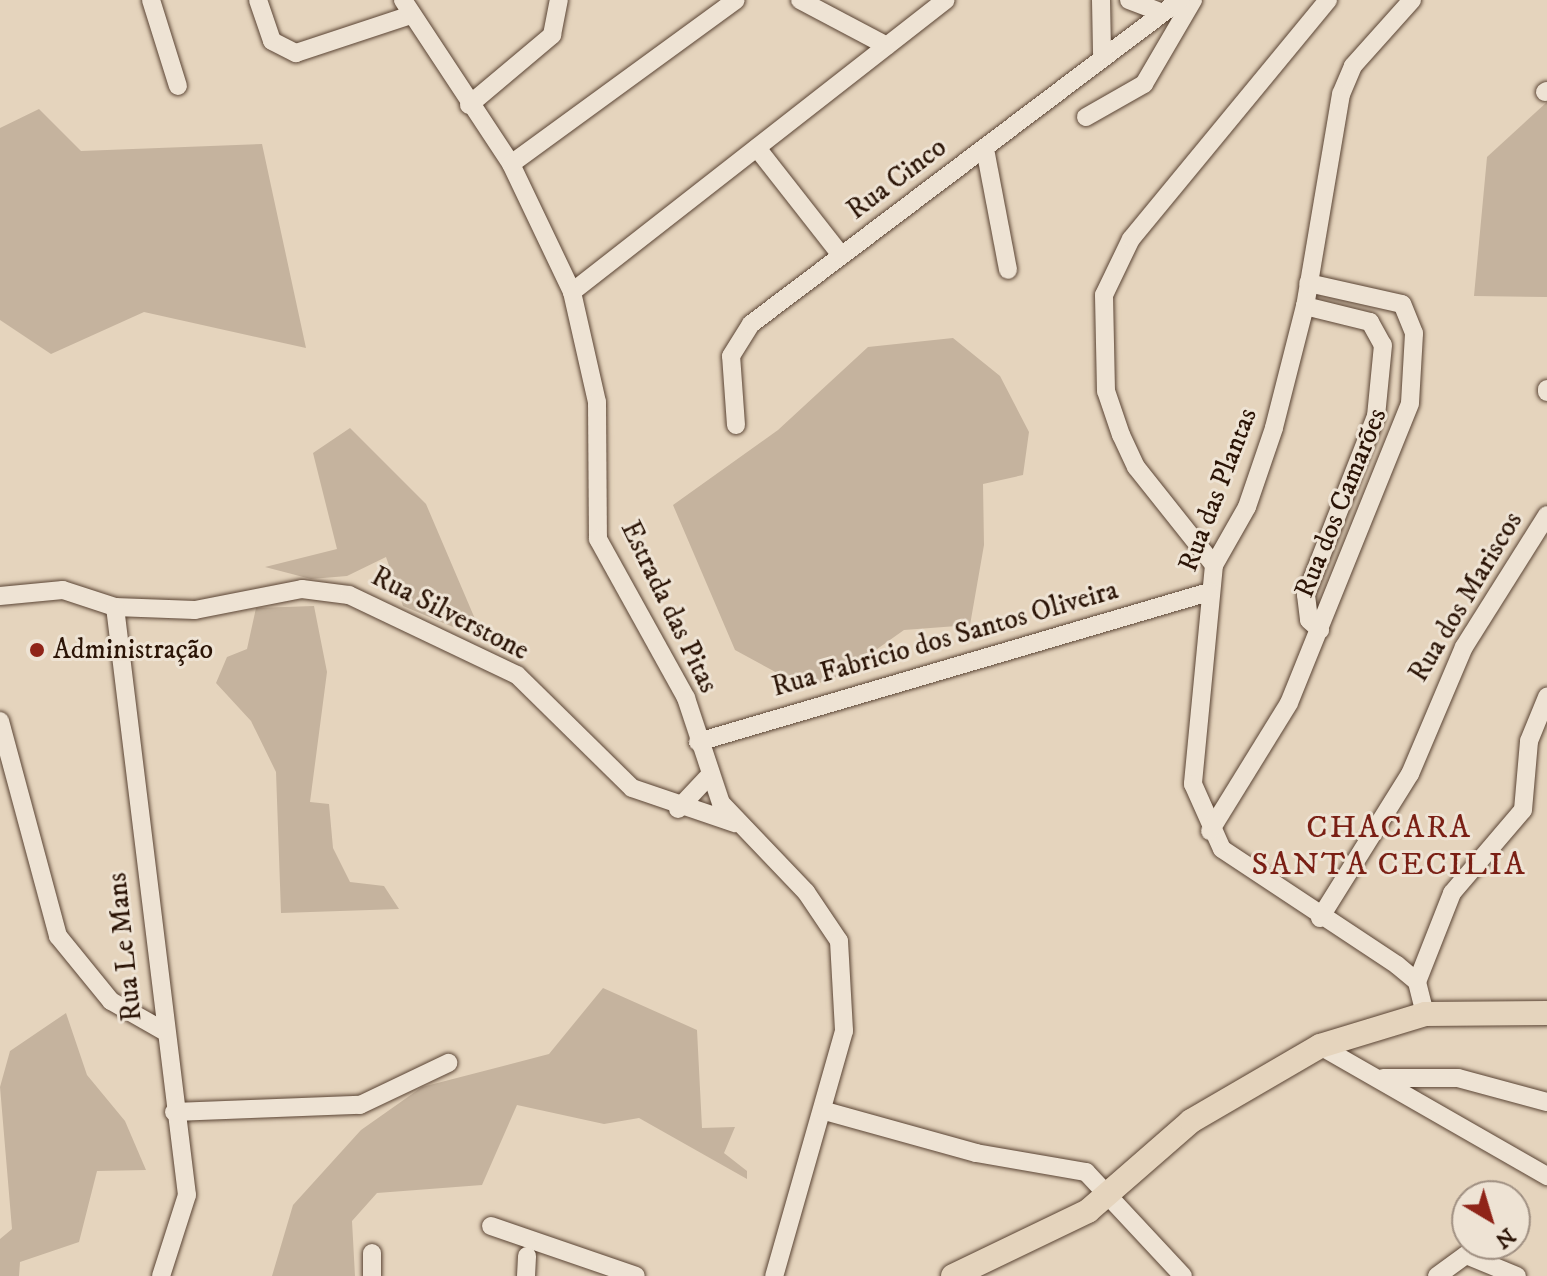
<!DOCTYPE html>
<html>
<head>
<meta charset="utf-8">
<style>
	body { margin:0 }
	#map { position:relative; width:1547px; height:1276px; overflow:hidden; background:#e5d4bd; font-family:"IM FELL DW Pica",serif }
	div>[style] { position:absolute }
	.green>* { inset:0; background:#c5b39e }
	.roads { filter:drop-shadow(0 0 2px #5a4434) drop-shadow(0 0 2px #5a4434) }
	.minor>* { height:18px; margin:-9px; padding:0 9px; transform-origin:9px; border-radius:9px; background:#eee3d4 }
	.major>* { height:24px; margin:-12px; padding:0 12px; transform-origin:12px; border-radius:12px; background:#e5d4bd }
	.dots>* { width:22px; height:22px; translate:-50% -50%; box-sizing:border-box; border:4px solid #eee3d4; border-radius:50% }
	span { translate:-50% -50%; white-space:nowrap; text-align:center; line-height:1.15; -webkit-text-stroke:6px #eee3d4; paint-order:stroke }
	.street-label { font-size:28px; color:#2b1406 }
	.poi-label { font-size:28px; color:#2b1406 }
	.left { translate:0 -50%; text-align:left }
	.quarter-label { font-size:32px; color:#7a1f14; letter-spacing:2px }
	.north { position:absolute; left:1451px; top:1180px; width:80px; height:80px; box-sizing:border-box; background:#eee3d4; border:2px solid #a09082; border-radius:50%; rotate:142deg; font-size:22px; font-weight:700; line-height:32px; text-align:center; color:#2b1406 }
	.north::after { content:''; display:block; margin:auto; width:28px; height:36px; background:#8f2418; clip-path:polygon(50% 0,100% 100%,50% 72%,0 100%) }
</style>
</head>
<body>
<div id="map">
	<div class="green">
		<div style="clip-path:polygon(1547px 102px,1547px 297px,1474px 296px,1487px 157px)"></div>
		<div style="clip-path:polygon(39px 109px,81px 151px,262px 144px,306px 348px,144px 312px,51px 354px,0 320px,0 128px)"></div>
		<div style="clip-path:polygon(953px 338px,1000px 376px,1029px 432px,1023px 475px,983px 484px,984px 545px,970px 625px,904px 630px,839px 676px,805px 688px,735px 650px,673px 505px,778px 430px,868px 347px)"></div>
		<div style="clip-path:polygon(350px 428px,426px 504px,484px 640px,403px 606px,386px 557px,347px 576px,311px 579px,265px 567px,337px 549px,313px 453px)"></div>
		<div style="clip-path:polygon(314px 606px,327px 672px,310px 802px,329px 804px,333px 848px,350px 882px,384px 886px,399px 909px,281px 913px,276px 772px,251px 721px,216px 683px,227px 657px,247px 649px,256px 608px)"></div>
		<div style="clip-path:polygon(603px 988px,697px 1030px,702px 1128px,735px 1127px,724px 1153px,747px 1171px,747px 1179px,639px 1118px,604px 1124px,517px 1105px,482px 1185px,377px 1193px,352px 1221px,355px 1276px,272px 1276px,293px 1205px,361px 1130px,422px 1087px,549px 1054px)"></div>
		<div style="clip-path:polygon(66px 1013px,87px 1075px,125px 1121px,146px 1170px,97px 1171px,79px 1242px,20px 1262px,19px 1276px,0 1276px,0 1239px,12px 1229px,0 1087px,10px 1051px)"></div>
	</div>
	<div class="roads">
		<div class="minor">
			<div style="left:151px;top:0;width:90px;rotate:72.6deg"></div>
			<div style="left:258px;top:0;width:43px;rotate:71.1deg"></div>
			<div style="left:272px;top:41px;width:27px;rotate:27deg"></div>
			<div style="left:296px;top:53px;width:121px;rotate:-18.3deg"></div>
			<div style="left:403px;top:0;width:196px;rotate:56.6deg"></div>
			<div style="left:511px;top:164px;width:142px;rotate:64.5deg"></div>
			<div style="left:572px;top:292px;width:113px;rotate:77.2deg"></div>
			<div style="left:597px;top:402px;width:137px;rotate:89.6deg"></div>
			<div style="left:598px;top:539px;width:182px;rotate:61deg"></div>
			<div style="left:686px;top:698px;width:111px;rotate:71.6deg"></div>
			<div style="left:721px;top:803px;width:123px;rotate:46.3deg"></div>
			<div style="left:806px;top:892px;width:59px;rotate:56deg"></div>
			<div style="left:839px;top:941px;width:90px;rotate:86.8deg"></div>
			<div style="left:844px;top:1031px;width:255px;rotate:105.9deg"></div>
			<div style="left:800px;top:0;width:98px;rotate:27.9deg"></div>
			<div style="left:1101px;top:0;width:53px;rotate:88.9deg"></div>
			<div style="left:1129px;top:0;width:33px;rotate:21deg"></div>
			<div style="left:1412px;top:0;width:89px;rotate:131.8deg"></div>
			<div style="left:1353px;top:66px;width:30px;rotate:113deg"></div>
			<div style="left:1341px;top:94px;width:215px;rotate:99.6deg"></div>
			<div style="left:1305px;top:306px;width:126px;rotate:104.3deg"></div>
			<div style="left:1274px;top:428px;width:83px;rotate:108.9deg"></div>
			<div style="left:1247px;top:507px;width:67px;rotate:119.6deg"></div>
			<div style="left:1214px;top:565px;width:220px;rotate:95.5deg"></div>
			<div style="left:1193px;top:784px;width:71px;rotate:66deg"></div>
			<div style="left:1222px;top:849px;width:210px;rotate:33.5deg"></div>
			<div style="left:1397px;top:965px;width:26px;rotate:40deg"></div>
			<div style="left:1417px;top:982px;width:33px;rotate:76deg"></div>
			<div style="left:1545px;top:92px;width:2px;rotate:-27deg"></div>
			<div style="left:469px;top:105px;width:109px;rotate:-40.1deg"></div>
			<div style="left:552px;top:35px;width:36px;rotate:-79deg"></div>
			<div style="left:1086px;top:117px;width:67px;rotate:-29.6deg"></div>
			<div style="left:1144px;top:84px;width:97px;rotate:-59.7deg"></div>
			<div style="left:757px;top:148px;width:136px;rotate:51.9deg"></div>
			<div style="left:985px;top:149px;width:123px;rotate:79.2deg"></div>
			<div style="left:511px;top:164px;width:278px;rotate:-36.1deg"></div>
			<div style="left:572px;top:292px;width:474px;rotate:-38deg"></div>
			<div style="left:1305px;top:306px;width:67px;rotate:13.8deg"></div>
			<div style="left:1370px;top:322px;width:26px;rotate:61deg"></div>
			<div style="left:1383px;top:345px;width:71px;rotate:95.6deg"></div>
			<div style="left:1376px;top:416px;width:192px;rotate:111.4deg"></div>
			<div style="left:1306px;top:595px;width:25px;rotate:83deg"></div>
			<div style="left:1309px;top:620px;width:15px;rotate:42deg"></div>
			<div style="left:1547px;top:389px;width:3px;rotate:90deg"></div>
			<div style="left:736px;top:425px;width:69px;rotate:-94.1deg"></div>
			<div style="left:731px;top:356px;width:38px;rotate:-58deg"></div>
			<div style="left:751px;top:324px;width:538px;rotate:-37.06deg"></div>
			<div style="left:1214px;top:565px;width:125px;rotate:-128.5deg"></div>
			<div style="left:1136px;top:467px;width:35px;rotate:-115deg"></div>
			<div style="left:1121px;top:435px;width:46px;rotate:-108.8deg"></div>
			<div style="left:1106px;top:391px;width:96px;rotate:-91.2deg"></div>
			<div style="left:1104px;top:295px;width:62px;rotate:-64.3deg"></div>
			<div style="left:1131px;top:239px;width:310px;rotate:-50.5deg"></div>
			<div style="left:0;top:596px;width:63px;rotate:-5.4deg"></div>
			<div style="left:63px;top:590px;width:55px;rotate:18.1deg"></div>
			<div style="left:115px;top:607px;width:80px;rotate:2.1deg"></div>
			<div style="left:195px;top:610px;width:109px;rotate:-11.1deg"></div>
			<div style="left:302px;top:589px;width:47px;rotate:7.3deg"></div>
			<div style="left:349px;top:595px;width:186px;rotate:25.5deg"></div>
			<div style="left:517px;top:675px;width:161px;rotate:44.5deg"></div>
			<div style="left:632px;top:788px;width:109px;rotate:18.8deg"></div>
			<div style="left:115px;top:607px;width:592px;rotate:83.02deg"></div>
			<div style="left:187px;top:1195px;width:85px;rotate:107.8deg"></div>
			<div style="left:0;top:721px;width:223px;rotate:74.9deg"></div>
			<div style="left:58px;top:936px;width:84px;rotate:50.8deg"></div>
			<div style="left:111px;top:1001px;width:59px;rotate:29.6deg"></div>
			<div style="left:698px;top:742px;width:533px;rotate:-16.36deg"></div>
			<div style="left:678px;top:809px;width:45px;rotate:-46.8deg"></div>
			<div style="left:1210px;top:831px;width:150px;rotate:-58.3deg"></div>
			<div style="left:1289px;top:703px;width:323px;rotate:-68deg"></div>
			<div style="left:1410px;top:403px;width:70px;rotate:-86.7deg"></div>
			<div style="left:1414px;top:333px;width:31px;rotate:-112deg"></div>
			<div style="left:1402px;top:304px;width:96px;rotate:-167.4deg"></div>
			<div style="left:1320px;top:918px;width:170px;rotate:-58deg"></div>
			<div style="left:1410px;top:774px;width:138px;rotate:-67deg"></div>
			<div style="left:1464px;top:647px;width:156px;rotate:-57.8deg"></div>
			<div style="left:1417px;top:982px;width:96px;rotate:-68.5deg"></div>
			<div style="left:1452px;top:893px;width:109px;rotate:-49.5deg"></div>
			<div style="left:1523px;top:810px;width:69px;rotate:-85deg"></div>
			<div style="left:1529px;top:741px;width:48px;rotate:-67.8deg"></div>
			<div style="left:1320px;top:1046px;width:262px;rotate:29.8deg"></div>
			<div style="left:1383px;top:1078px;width:75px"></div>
			<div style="left:1458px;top:1078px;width:92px;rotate:15.1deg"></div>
			<div style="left:825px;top:1111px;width:157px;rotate:15.5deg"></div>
			<div style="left:976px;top:1153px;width:112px;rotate:9.8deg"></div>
			<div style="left:1086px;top:1172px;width:142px;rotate:47deg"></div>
			<div style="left:174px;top:1112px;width:186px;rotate:-2.2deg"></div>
			<div style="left:360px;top:1105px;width:98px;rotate:-25.5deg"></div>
			<div style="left:491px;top:1226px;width:153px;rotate:19deg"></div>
			<div style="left:372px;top:1276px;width:23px;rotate:-90deg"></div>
			<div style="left:526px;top:1276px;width:20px;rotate:-87deg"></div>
			<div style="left:1437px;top:1276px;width:36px;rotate:-36deg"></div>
			<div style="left:1466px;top:1255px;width:55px;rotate:22.4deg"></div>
		</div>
		<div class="major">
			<div style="left:953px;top:1276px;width:150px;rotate:-25.7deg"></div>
			<div style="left:1088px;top:1211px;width:137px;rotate:-41.1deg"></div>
			<div style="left:1191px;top:1121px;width:149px;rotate:-30.2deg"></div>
			<div style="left:1320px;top:1046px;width:110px;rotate:-16.9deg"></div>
			<div style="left:1425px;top:1014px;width:122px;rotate:-0.5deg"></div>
		</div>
	</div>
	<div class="dots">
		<div style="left:37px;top:650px;background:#8f2418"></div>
	</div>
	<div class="street-label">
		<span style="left:897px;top:179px;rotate:-37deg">Rua Cinco</span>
		<span style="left:1218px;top:490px;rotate:-69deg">Rua das Plantas</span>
		<span style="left:1341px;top:503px;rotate:-68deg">Rua dos Camarões</span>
		<span style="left:1466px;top:597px;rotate:-59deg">Rua dos Mariscos</span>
		<span style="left:669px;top:607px;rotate:64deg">Estrada das Pitas</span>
		<span style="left:450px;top:614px;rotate:27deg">Rua Silverstone</span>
		<span style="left:945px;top:639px;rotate:-16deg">Rua Fabricio dos Santos Oliveira</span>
		<span style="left:125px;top:947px;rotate:-96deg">Rua Le Mans</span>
	</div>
	<div class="poi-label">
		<span class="left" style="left:53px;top:650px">Administração</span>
	</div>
	<div class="quarter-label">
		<span style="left:1389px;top:847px">CHACARA<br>SANTA CECILIA</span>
	</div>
	<div class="north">N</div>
</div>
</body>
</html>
